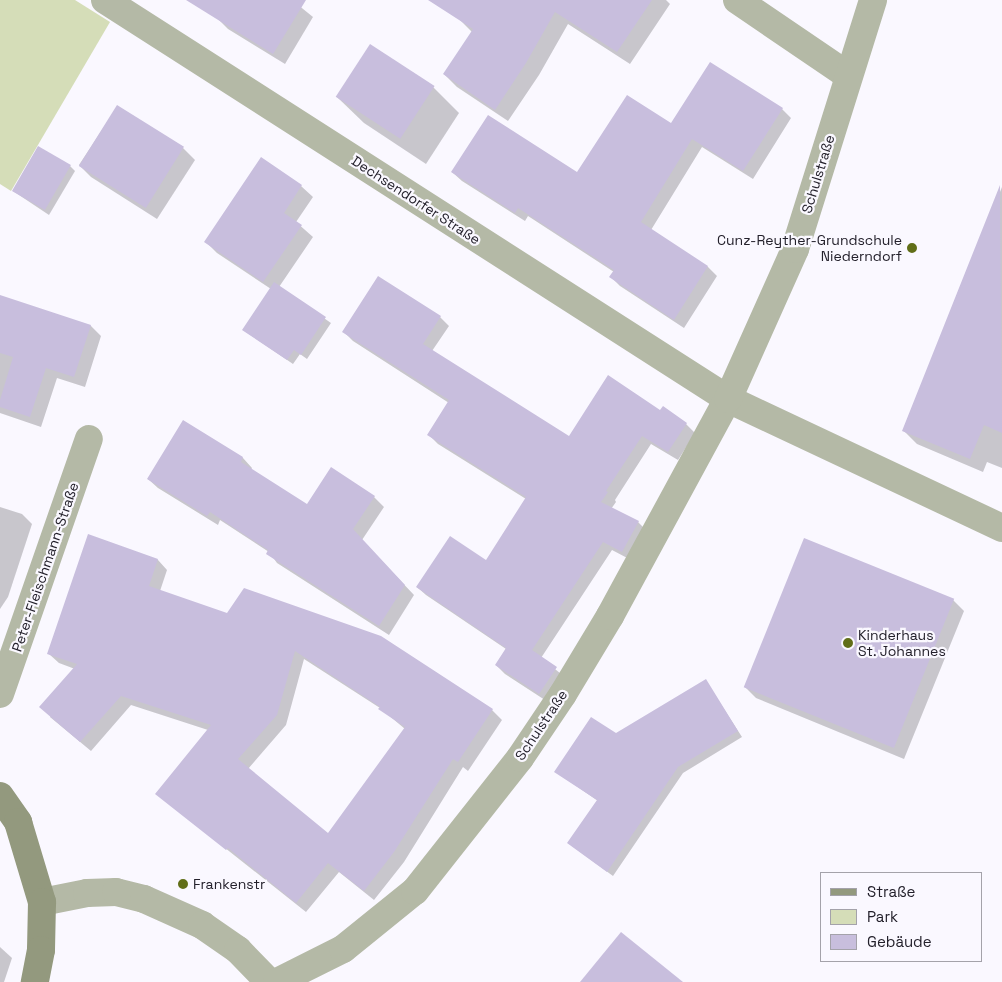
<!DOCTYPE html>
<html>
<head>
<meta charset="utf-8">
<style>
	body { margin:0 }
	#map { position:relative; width:1002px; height:982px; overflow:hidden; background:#faf8ff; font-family:"Space Grotesk",sans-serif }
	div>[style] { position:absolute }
	.green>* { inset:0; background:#d5ddb8 }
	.shadow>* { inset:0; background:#0003 }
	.building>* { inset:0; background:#c8bedd; transform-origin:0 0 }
	.street>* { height:28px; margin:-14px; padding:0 14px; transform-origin:14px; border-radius:14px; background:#b4b9a6 }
	.secondary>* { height:28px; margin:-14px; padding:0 14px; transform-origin:14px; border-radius:14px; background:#93997e }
	.dots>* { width:14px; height:14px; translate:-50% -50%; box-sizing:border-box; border:2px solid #faf8ff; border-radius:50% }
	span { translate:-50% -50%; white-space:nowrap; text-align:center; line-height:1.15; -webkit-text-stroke:4.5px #faf8ff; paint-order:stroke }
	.street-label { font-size:14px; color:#23202b }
	.poi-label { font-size:14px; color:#23202b }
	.right { translate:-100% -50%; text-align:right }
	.left { translate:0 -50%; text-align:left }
	.legend { position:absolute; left:820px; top:872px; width:162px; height:90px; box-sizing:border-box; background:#faf8ff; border:1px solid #a4a2aa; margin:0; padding:6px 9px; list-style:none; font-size:15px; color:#23202b }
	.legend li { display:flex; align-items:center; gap:10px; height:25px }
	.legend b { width:25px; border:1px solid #a4a2aa }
</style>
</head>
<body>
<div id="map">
	<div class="green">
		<div style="clip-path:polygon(0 0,75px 0,110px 22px,11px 191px,0 184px)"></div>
	</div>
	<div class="shadow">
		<div style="clip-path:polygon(227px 0,292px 0,313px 17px,285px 64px,228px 29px,217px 18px)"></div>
		<div style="clip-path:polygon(461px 0,666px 0,670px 4px,630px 64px,568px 24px,539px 75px,508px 121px,457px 87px,444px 74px,472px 32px,456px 16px)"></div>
		<div style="clip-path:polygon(433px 87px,459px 113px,426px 164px,364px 123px,337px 97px)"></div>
		<div style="clip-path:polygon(117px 107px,183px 148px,195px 160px,157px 219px,91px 177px,79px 165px)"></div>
		<div style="clip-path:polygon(782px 109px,791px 118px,753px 179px,702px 147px,651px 230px,708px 267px,717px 276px,684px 328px,620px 286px,611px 277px,614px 272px,528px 216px,525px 221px,462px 181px,452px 172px,577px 174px,672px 124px)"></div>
		<div style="clip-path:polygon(70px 166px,75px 171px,49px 215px,13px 191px)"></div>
		<div style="clip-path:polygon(301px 186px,313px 197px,296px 222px,313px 237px,279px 287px,331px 323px,307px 359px,300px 354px,293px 364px,243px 330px,271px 289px,217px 253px,206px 242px)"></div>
		<div style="clip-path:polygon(1002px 187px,1002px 468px,987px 462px,983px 472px,917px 444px,904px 431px)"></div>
		<div style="clip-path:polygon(0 310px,91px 326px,101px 336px,85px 387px,57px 378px,41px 427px,0 413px)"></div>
		<div style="clip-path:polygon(440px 317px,449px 326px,432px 351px,569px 438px,660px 411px,686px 424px,695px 433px,678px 460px,651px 444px,615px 500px,616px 502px,611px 509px,638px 522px,647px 531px,631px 560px,612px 550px,541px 658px,565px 677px,548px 702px,505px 674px,496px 665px,506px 649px,426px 595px,417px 587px,486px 562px,526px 499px,438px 444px,429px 435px,449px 403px,353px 341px,344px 332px)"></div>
		<div style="clip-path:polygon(183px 422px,243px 458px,252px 468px,251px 470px,307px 506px,374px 497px,384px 507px,362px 540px,414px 595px,389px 635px,277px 563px,269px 552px,220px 520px,218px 525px,158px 488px,148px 479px)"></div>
		<div style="clip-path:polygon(0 507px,22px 514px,32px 524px,8px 597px,0 609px)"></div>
		<div style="clip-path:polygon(evenodd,89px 536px,158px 560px,167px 570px,160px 591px,492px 710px,502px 720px,468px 771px,463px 767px,404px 862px,374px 900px,339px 872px,306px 912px,157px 794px,208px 730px,131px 705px,91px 751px,50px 717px,75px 669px,59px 663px,49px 654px,89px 536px,304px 659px,380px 708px,405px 729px,328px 835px,248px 769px,286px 725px,304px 659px)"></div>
		<div style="clip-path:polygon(953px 600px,964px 611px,904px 759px,756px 698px,745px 687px)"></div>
		<div style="clip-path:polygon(706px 681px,742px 737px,683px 773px,613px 876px,568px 843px,598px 801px,556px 772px)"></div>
		<div style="clip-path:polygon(0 947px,12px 958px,4px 982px,0 982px)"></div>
	</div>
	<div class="building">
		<div style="clip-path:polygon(186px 0,306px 0,273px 54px)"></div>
		<div style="clip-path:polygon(428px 0,652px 0,617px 52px,555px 12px,526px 63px,495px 110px,443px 74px,473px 29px)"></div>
		<div style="left:370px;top:44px;width:77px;height:63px;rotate:33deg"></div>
		<div style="clip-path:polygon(710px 62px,783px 108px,743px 171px,692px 139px,641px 222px,708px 266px,674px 320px,609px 277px,614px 270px,518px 208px,515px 213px,451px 172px,488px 115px,577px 172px,627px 95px,671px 123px)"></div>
		<div style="left:117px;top:105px;width:79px;height:72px;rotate:32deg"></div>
		<div style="left:38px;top:146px;width:38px;height:52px;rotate:30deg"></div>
		<div style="clip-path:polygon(261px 157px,302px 185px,284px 213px,302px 225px,263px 282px,204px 242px)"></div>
		<div style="clip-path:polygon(1000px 185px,1002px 433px,984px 425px,970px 459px,902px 431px)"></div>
		<div style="clip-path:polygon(378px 276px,441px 316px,423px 344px,569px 436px,608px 375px,660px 410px,663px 406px,687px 423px,668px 452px,642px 436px,606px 491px,608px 492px,601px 502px,639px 521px,622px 552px,603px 542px,532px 650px,557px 667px,539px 694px,495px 665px,506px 648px,416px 587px,450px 536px,486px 560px,526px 497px,427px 435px,449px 400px,342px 332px)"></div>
		<div style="clip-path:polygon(274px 282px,326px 317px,301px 355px,294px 350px,287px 360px,242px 330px)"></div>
		<div style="clip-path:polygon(0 295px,91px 325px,74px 377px,46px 368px,30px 417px,0 407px,0 400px,13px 357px,0 353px)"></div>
		<div style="clip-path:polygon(183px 420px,243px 457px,241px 462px,307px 504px,331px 467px,375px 496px,353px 529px,405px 585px,379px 626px,266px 554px,268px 550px,210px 512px,207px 516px,147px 479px)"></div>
		<div style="clip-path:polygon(evenodd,88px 534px,158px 559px,149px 586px,227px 613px,244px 588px,381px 636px,493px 709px,458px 762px,453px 759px,394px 852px,364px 891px,328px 863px,296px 903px,228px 848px,226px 850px,155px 794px,211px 725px,121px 696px,80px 742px,39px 707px,77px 664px,47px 654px,88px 534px,295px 651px,380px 707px,378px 709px,405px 727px,328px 833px,238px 759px,277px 715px,295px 651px)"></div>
		<div style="left:804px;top:538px;width:162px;height:161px;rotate:22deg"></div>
		<div style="clip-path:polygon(706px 679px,738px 731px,678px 767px,607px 872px,567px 843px,597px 800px,554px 772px,591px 717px,616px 733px)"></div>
		<div style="clip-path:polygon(621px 932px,683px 982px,580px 982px)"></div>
	</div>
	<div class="street">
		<div style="left:105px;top:0;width:740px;rotate:32.64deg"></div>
		<div style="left:728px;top:399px;width:303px;rotate:25.2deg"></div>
		<div style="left:737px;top:0;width:135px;rotate:34.2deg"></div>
		<div style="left:0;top:694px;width:270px;rotate:-70.8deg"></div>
		<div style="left:42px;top:902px;width:46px;rotate:-11.3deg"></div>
		<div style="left:87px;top:893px;width:29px;rotate:-2deg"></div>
		<div style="left:116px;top:892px;width:29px;rotate:14deg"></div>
		<div style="left:144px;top:899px;width:64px;rotate:24.1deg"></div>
		<div style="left:202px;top:925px;width:44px;rotate:34.8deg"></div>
		<div style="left:238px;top:950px;width:45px;rotate:45.9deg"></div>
		<div style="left:277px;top:982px;width:74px;rotate:-26.6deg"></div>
		<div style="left:343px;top:949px;width:92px;rotate:-38.9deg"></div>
		<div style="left:415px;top:891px;width:169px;rotate:-51.7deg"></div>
		<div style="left:520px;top:758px;width:77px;rotate:-56.1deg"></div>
		<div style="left:563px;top:694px;width:91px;rotate:-58.9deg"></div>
		<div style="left:610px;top:616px;width:247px;rotate:-61.5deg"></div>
		<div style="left:728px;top:399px;width:164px;rotate:-65.9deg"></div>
		<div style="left:795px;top:249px;width:261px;rotate:-72.6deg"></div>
	</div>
	<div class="secondary">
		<div style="left:0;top:796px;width:32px;rotate:55deg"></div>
		<div style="left:18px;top:822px;width:84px;rotate:73.3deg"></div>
		<div style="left:42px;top:902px;width:48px;rotate:91.2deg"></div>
		<div style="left:41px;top:950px;width:33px;rotate:101deg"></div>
	</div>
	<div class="dots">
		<div style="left:912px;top:248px;background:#616e18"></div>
		<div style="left:848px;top:643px;background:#616e18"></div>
		<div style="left:183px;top:884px;background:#616e18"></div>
	</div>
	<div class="street-label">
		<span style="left:818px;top:174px;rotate:-73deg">Schulstraße</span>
		<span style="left:416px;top:200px;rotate:33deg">Dechsendorfer Straße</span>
		<span style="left:45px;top:567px;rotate:-71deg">Peter-Fleischmann-Straße</span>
		<span style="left:541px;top:725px;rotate:-56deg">Schulstraße</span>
	</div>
	<div class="poi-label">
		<span class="right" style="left:902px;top:248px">Cunz-Reyther-Grundschule<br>Niederndorf</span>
		<span class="left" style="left:858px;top:643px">Kinderhaus<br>St. Johannes</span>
		<span class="left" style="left:193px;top:884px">Frankenstr</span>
	</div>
	<ul class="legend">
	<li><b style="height:6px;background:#93997e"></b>Straße</li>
	<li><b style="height:14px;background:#d5ddb8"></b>Park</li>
	<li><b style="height:14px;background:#c8bedd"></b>Gebäude</li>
	</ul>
</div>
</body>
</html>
